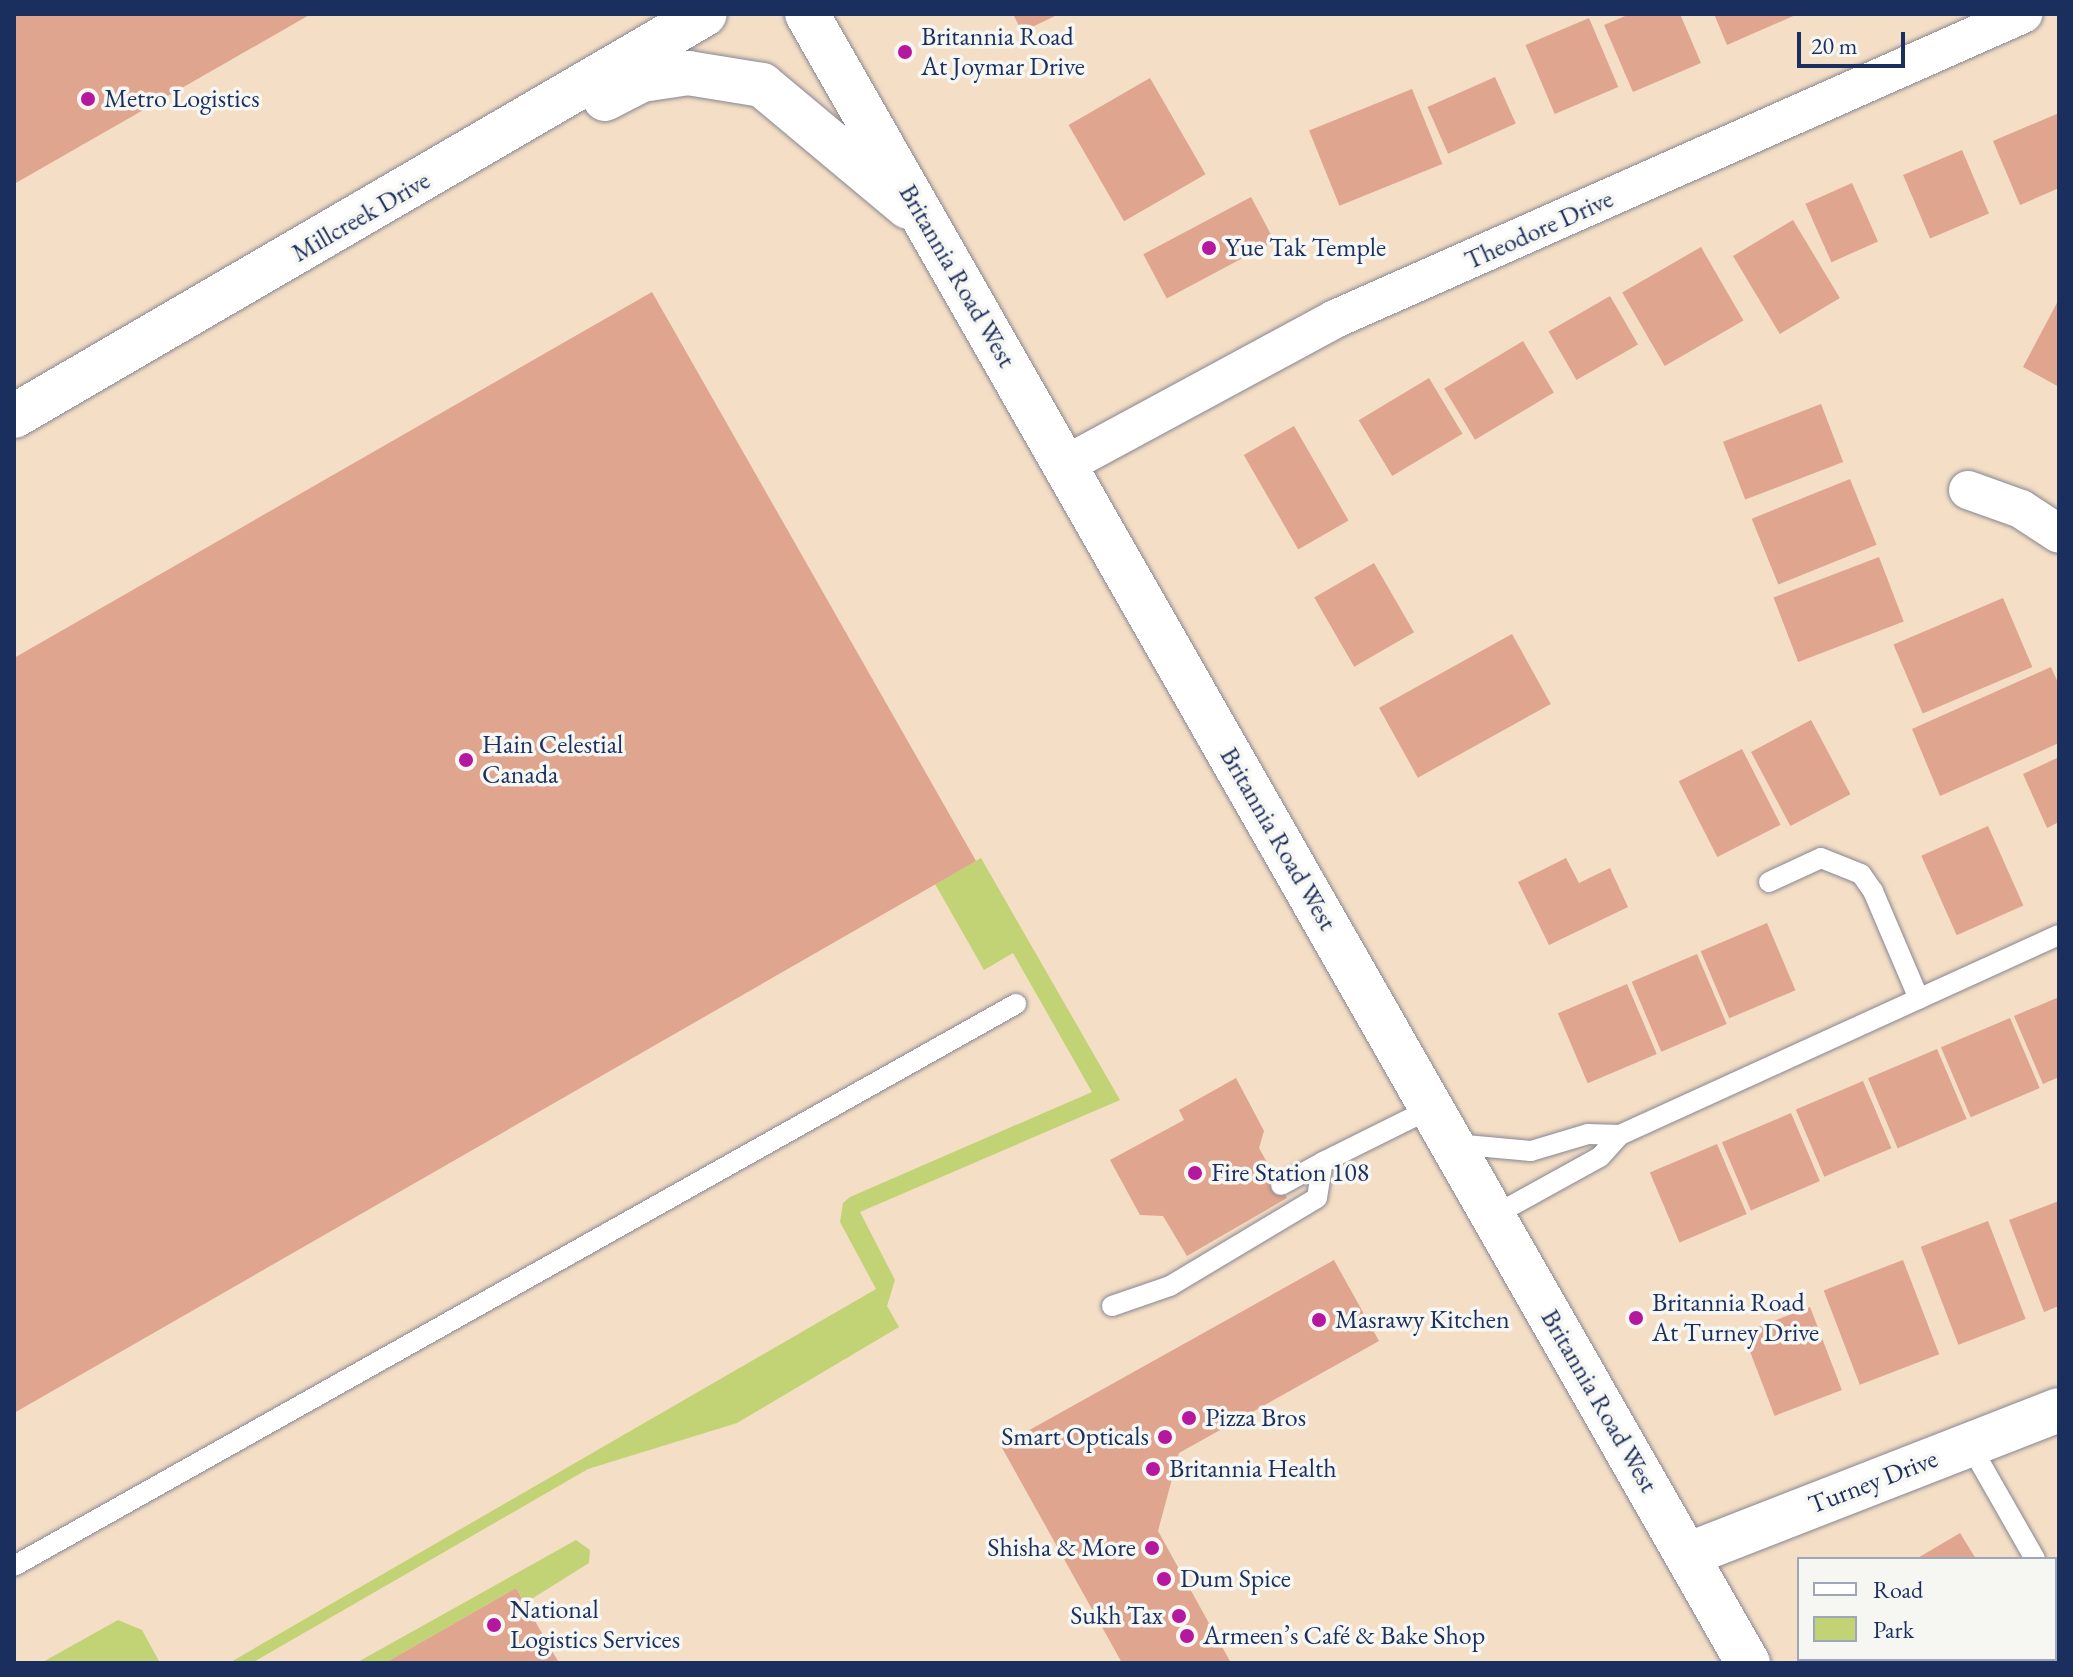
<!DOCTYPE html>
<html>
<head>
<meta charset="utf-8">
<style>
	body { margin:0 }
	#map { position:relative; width:2073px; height:1677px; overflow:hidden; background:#f4dec5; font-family:"EB Garamond",serif }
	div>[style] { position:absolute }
	.green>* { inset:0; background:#c2d376 }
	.building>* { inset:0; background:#e0a58e; transform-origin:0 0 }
	.roads { filter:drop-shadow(0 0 2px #888692) drop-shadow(0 0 2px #888692) }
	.lane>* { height:20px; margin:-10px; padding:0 10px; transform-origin:10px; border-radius:10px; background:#fff }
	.street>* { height:38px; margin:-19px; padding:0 19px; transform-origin:19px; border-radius:19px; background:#fff }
	.secondary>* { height:44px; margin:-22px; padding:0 22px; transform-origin:22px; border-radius:22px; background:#fff }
	.dots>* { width:22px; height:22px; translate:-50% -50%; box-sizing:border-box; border:4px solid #f6f6f2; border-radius:50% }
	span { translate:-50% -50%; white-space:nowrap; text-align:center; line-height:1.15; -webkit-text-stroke:7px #f6f6f2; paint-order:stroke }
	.poi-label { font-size:26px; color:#1b2f5e }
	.left { translate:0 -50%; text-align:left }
	.right { translate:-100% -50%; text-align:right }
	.street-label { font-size:26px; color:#1b2f5e }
	.frame { position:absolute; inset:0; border:16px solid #1b2f5e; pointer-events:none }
	.legend { position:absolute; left:1797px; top:1557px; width:260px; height:104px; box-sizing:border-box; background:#f6f6f2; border:2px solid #9ea6b7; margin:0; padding:10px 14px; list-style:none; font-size:24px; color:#1b2f5e }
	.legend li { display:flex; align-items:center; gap:16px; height:40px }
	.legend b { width:40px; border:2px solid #9ea6b7 }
	.scale { position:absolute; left:1797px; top:32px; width:108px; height:36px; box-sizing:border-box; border:4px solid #1b2f5e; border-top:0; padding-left:10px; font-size:24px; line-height:28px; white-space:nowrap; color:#1b2f5e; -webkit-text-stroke:6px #f6f6f2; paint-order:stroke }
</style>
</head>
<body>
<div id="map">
	<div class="green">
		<div style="clip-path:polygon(981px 858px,1120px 1100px,860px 1212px,895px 1280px,887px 1306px,899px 1327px,737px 1423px,588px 1469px,252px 1663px,229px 1663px,876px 1289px,840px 1222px,843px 1203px,850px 1197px,1092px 1092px,1013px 953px,984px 970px,935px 884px)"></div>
		<div style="clip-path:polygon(576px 1540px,590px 1550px,589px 1563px,525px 1603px,516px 1588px,385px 1663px,356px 1663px)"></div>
		<div style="clip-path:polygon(118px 1620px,142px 1630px,160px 1663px,41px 1663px)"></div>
	</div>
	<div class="building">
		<div style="clip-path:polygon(14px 14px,311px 14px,14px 184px)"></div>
		<div style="clip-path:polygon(1013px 14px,1059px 14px,1022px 32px)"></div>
		<div style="clip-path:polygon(1630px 14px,1680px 14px,1701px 63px,1633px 92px,1604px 25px)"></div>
		<div style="clip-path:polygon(1714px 14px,1798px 14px,1727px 45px)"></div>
		<div style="left:1589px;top:18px;width:75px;height:69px;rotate:67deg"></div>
		<div style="left:1495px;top:77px;width:51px;height:74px;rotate:66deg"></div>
		<div style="left:1150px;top:78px;width:111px;height:94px;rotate:60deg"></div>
		<div style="left:1412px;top:89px;width:81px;height:111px;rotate:68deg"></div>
		<div style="clip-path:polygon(2059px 113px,2059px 188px,2020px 205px,1993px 141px)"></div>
		<div style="left:1962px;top:150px;width:69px;height:64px;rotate:67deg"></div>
		<div style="left:1852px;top:183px;width:64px;height:51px;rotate:66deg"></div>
		<div style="left:1251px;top:197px;width:50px;height:122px;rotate:62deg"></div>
		<div style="left:1793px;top:220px;width:91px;height:70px;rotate:59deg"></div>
		<div style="left:1701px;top:247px;width:85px;height:91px;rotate:60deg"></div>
		<div style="clip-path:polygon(652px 292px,976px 861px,14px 1413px,14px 658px)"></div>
		<div style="left:1610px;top:296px;width:56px;height:71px;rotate:60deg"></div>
		<div style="clip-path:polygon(2059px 299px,2059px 387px,2023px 367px)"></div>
		<div style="left:1523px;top:341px;width:60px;height:92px;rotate:59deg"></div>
		<div style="left:1429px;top:378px;width:65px;height:82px;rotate:59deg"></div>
		<div style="left:1821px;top:404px;width:62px;height:105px;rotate:69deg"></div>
		<div style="left:1294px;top:426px;width:109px;height:58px;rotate:60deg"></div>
		<div style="left:1850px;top:479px;width:71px;height:106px;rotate:68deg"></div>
		<div style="left:1879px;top:557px;width:69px;height:113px;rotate:69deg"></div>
		<div style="left:1374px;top:563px;width:80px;height:69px;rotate:60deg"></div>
		<div style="left:2003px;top:598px;width:75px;height:119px;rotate:67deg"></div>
		<div style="left:1512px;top:634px;width:80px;height:152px;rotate:61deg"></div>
		<div style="clip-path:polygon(2051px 667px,2059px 685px,2059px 743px,1940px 796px,1912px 729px)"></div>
		<div style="left:1811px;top:720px;width:84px;height:68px;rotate:62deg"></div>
		<div style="left:1742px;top:749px;width:85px;height:71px;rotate:63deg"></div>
		<div style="clip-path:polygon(2059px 757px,2059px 822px,2047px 828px,2023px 774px)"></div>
		<div style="left:1988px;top:826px;width:87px;height:73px;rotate:66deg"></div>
		<div style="clip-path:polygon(1566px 858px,1579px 883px,1610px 868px,1628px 907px,1549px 945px,1518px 882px)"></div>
		<div style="left:1767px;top:923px;width:73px;height:72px;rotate:67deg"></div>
		<div style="left:1697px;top:954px;width:76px;height:71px;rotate:67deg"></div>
		<div style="left:1627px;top:984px;width:76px;height:75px;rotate:67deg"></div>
		<div style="clip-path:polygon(2059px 997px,2059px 1077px,2043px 1084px,2014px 1016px)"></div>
		<div style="left:2010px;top:1018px;width:76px;height:75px;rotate:67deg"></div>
		<div style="left:1937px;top:1049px;width:76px;height:75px;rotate:67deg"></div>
		<div style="clip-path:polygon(1236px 1078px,1264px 1131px,1259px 1148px,1287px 1198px,1187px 1256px,1163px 1216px,1140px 1215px,1110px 1160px,1184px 1120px,1179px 1110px)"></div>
		<div style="left:1863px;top:1081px;width:73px;height:73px;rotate:67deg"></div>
		<div style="left:1791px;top:1113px;width:74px;height:75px;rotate:67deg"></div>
		<div style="left:1717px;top:1144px;width:76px;height:73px;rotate:67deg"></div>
		<div style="clip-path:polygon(2059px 1201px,2059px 1306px,2044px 1312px,2009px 1220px)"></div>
		<div style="left:1988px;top:1221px;width:105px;height:72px;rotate:69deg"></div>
		<div style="clip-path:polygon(1334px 1260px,1379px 1341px,1179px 1453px,1158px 1531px,1231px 1663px,1122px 1663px,1001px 1446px)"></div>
		<div style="left:1903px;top:1260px;width:101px;height:85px;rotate:69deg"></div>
		<div style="left:1810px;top:1307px;width:89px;height:72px;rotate:69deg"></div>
		<div style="clip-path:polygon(1960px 1533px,1976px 1559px,1916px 1559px)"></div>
		<div style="clip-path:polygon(516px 1588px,559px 1663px,385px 1663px)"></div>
		<div style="left:1939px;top:1659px;width:94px;height:5px"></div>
	</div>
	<div class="roads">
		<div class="lane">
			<div style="left:1769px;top:882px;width:57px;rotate:-24.8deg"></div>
			<div style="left:1821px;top:858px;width:43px;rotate:21.8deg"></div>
			<div style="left:1861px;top:874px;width:21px;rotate:55deg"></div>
			<div style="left:1873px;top:891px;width:117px;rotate:66.9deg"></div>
			<div style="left:1455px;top:1144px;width:76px;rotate:5.3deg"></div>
			<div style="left:1531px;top:1151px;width:59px;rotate:-16.6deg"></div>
			<div style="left:1588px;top:1134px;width:32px;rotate:2deg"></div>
			<div style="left:1281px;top:1185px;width:48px;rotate:-28.7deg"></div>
			<div style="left:1493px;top:1216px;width:122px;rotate:-28.9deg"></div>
			<div style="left:1600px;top:1157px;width:30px;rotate:-48deg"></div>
			<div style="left:1620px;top:1135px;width:482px;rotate:-24.5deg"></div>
			<div style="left:1112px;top:1306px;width:61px;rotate:-19deg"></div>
			<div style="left:1170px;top:1286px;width:171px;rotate:-30.9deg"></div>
			<div style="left:1317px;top:1198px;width:36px;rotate:-81deg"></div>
			<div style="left:1323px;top:1162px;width:122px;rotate:-26.4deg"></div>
			<div style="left:1970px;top:1445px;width:131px;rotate:60.3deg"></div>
			<div style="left:14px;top:1566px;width:1149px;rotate:-29.29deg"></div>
			<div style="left:2055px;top:1595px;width:8px;rotate:60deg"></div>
		</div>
		<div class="street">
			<div style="left:1065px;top:465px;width:307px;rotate:-28.4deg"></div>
			<div style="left:1335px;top:319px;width:753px;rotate:-23.91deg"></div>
			<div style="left:1968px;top:490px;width:56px;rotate:19.7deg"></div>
			<div style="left:2021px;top:509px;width:45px;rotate:33.3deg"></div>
		</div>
		<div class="secondary">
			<div style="left:807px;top:14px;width:1899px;rotate:60.29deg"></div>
			<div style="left:605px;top:99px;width:42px;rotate:-27.2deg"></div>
			<div style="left:642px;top:80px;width:47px;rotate:-8.7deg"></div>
			<div style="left:688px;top:73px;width:75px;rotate:9.2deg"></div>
			<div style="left:762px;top:85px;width:190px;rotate:39.9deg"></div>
			<div style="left:14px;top:416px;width:799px;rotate:-30.19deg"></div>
			<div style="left:1687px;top:1555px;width:399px;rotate:-21.3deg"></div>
		</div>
	</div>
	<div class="dots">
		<div style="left:905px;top:52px;background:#b5179e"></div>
		<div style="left:88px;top:99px;background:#b5179e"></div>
		<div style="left:1209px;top:248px;background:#b5179e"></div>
		<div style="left:466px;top:760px;background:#b5179e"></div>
		<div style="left:1195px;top:1173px;background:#b5179e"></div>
		<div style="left:1636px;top:1318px;background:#b5179e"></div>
		<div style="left:1319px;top:1320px;background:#b5179e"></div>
		<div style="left:1189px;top:1418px;background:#b5179e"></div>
		<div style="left:1165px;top:1437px;background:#b5179e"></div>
		<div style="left:1153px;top:1469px;background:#b5179e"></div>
		<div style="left:1152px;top:1548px;background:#b5179e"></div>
		<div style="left:1164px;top:1579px;background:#b5179e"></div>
		<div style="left:1179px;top:1616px;background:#b5179e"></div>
		<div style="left:494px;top:1625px;background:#b5179e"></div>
		<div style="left:1187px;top:1636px;background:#b5179e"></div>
	</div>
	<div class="poi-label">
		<span class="left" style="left:921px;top:52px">Britannia Road<br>At Joymar Drive</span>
		<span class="left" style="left:104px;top:99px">Metro Logistics</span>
		<span class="left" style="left:1225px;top:248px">Yue Tak Temple</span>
		<span class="left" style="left:482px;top:760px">Hain Celestial<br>Canada</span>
		<span class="left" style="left:1211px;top:1173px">Fire Station 108</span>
		<span class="left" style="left:1652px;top:1318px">Britannia Road<br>At Turney Drive</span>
		<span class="left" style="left:1335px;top:1320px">Masrawy Kitchen</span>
		<span class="left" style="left:1205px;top:1418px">Pizza Bros</span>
		<span class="right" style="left:1149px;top:1437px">Smart Opticals</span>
		<span class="left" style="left:1169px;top:1469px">Britannia Health</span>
		<span class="right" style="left:1136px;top:1548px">Shisha &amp; More</span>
		<span class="left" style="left:1180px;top:1579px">Dum Spice</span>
		<span class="left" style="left:510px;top:1625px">National<br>Logistics Services</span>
		<span class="right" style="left:1163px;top:1616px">Sukh Tax</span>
		<span class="left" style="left:1203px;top:1636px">Armeen’s Café &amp; Bake Shop</span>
	</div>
	<div class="street-label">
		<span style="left:361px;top:217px;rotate:-30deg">Millcreek Drive</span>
		<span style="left:1539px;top:230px;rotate:-24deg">Theodore Drive</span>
		<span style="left:957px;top:276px;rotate:60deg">Britannia Road West</span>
		<span style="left:1278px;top:839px;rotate:60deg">Britannia Road West</span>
		<span style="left:1599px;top:1401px;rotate:60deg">Britannia Road West</span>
		<span style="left:1873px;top:1482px;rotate:-21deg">Turney Drive</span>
	</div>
	<div class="frame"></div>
	<ul class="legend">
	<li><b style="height:10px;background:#fff"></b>Road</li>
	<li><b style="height:22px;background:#c2d376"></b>Park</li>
	</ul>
	<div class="scale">20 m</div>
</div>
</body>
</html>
